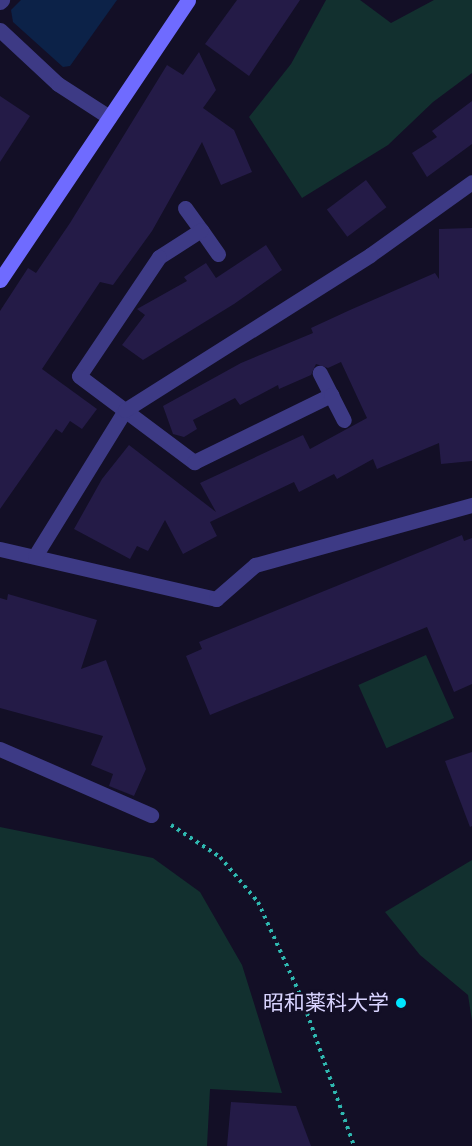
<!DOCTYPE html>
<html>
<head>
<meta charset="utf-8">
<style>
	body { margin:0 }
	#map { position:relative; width:472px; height:1146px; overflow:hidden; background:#130f26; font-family:"PT Sans Narrow","Noto Sans JP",sans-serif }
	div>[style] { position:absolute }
	.green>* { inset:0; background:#12302f; transform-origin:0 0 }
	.water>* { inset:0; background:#0c2248 }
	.building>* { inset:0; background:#241b47; transform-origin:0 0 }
	.path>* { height:4px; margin-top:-2px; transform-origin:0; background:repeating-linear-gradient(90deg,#2fb8b0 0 3px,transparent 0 7.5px) }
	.lane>* { height:15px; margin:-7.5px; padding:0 7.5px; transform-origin:7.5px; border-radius:7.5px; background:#3d3a85 }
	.street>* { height:15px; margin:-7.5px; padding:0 7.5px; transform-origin:7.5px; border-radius:7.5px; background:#3d3a85 }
	.secondary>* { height:15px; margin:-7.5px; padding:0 7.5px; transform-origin:7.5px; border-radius:7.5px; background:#6f6bff }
	.dots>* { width:16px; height:16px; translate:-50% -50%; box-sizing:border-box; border:3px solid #130f26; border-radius:50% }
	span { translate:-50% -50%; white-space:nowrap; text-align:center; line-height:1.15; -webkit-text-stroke:5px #130f26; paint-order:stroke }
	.poi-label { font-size:21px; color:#d9d4ff }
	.right { translate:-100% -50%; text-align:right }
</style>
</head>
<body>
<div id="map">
	<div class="green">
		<div style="clip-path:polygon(326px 0,360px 0,391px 23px,434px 0,472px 0,472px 73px,433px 102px,388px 145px,302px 198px,249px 117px,291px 64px)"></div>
		<div style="left:426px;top:655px;width:69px;height:74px;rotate:66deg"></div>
		<div style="clip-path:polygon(0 827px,153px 858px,200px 892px,242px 965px,282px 1093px,210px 1089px,207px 1146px,0 1146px)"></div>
		<div style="clip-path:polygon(472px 860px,472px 1021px,468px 995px,420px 955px,385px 912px)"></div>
	</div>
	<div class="water">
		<div style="clip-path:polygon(21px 0,117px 0,70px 66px,63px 67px,13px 22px,11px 10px)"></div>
	</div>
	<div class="building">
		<div style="clip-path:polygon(237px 0,300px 0,249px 76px,205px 44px)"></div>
		<div style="clip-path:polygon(199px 52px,216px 90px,203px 108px,234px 130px,252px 172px,221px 185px,202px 142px,152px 231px,113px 285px,100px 282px,42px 369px,97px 409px,82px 429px,70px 421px,62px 433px,56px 429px,0 509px,0 311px,28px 268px,36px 273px,70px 223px,167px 65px,183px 75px)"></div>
		<div style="clip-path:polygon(0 96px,30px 116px,0 162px)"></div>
		<div style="clip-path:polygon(472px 101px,472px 144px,427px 177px,412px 153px,437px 137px,432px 131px)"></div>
		<div style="left:366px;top:180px;width:34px;height:49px;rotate:53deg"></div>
		<div style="clip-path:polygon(472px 228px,472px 461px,441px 464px,439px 443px,377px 469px,373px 459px,337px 479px,334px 474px,299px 492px,294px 482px,210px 522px,217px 536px,183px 554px,165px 520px,148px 551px,137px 546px,130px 559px,74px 529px,102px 479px,129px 445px,216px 512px,200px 483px,303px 435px,310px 449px,367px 418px,341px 362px,328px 368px,316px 364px,311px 375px,279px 389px,278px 385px,240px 405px,235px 398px,193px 420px,197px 429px,184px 437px,173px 434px,163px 406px,241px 363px,313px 333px,311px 328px,350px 310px,435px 273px,439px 279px,439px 229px)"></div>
		<div style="clip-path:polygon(266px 245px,282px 270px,234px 304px,143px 360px,122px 345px,145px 315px,137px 309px,187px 281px,184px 277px,206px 263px,216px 278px)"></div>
		<div style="clip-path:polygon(462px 535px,464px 541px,472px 538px,472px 684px,454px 692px,427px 627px,210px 715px,186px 656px,202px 649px,199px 642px)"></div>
		<div style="clip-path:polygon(8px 594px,97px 620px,81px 669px,106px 660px,146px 769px,134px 796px,109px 786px,113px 774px,91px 765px,103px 736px,0 708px,0 598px,7px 600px)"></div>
		<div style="clip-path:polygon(472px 752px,472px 826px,470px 827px,445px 761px)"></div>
		<div style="clip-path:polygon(231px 1102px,296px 1106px,311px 1146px,227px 1146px)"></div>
	</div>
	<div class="path">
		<div style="left:171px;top:825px;width:59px;rotate:33.1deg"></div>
		<div style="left:220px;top:857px;width:59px;rotate:49.8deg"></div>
		<div style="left:258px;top:902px;width:107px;rotate:65.6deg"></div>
		<div style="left:302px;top:999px;width:156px;rotate:70.5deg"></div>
	</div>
	<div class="lane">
		<div style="left:370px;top:255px;width:125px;rotate:-35.6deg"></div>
	</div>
	<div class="street">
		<div style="left:0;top:2px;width:3px;rotate:-45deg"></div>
		<div style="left:0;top:30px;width:79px;rotate:43deg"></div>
		<div style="left:58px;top:84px;width:61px;rotate:32.9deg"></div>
		<div style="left:185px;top:208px;width:27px;rotate:54deg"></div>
		<div style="left:218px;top:254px;width:29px;rotate:-125deg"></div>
		<div style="left:201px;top:230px;width:50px;rotate:147.3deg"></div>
		<div style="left:159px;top:257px;width:143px;rotate:123.9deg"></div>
		<div style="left:79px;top:376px;width:144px;rotate:36.8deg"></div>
		<div style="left:194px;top:462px;width:153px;rotate:-26.1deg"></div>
		<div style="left:331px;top:395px;width:25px;rotate:-117deg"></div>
		<div style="left:331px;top:395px;width:28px;rotate:63deg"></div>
		<div style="left:0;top:549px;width:222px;rotate:13deg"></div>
		<div style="left:216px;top:599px;width:52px;rotate:-41.1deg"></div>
		<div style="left:255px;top:565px;width:225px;rotate:-15.5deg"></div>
		<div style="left:35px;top:556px;width:172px;rotate:-58.3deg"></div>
		<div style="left:125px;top:410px;width:290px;rotate:-32.3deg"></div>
		<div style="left:0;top:749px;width:165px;rotate:23.6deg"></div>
	</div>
	<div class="secondary">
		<div style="left:0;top:280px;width:337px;rotate:-56.1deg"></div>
	</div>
	<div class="dots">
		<div style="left:401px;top:1003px;background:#00e5ff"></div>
	</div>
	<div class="poi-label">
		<span class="right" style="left:389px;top:1003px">昭和薬科大学</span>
	</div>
</div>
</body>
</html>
